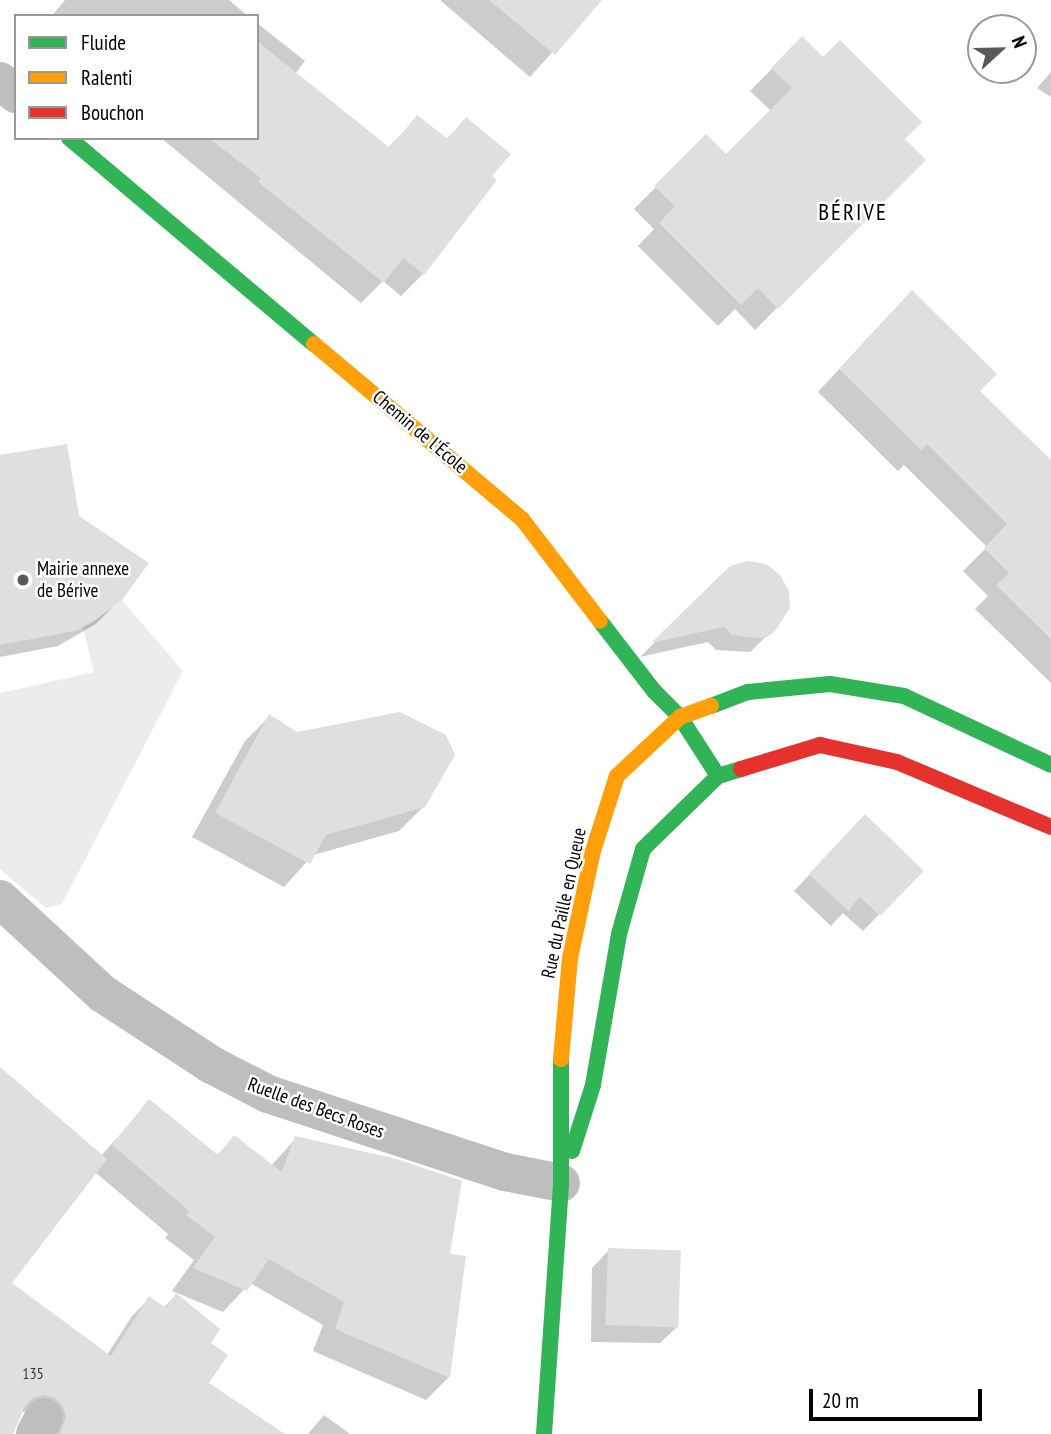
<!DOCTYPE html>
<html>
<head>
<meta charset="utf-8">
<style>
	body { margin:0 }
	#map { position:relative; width:1051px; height:1434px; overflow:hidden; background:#fff; font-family:"PT Sans Narrow",sans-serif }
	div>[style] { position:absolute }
	.green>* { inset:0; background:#ececec }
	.shadow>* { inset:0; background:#0003 }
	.building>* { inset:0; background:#dfdfdf; transform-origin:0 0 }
	.street>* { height:38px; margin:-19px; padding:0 19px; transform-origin:19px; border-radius:19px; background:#bebebe }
	.fast>* { height:16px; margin:-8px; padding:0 8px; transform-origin:8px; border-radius:8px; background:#30b455 }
	.slow>* { height:16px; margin:-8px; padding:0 8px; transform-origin:8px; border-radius:8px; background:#ff9f0a }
	.jam>* { height:16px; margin:-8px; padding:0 8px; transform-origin:8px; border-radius:8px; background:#e5322d }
	.dots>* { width:19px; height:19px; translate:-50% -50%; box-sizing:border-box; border:4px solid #fff; border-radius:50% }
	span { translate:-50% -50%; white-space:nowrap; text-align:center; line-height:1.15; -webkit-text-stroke:5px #fff; paint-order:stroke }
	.number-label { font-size:16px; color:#383838 }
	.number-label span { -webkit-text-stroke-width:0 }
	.street-label { font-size:19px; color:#000 }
	.poi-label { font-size:19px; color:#000 }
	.left { translate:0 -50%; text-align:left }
	.quarter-label { font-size:23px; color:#000; letter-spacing:2px }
	.legend { position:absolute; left:14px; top:14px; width:245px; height:126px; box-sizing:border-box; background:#fff; border:2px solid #999; margin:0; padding:9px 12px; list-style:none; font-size:21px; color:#000 }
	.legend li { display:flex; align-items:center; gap:14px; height:35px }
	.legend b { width:35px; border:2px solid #999 }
	.north { position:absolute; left:967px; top:14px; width:70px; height:70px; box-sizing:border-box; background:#fff; border:2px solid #999; border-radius:50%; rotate:68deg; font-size:19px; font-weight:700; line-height:28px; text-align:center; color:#000 }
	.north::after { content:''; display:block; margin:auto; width:24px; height:32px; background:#595959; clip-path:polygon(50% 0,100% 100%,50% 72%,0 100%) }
	.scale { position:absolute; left:809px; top:1389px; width:173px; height:32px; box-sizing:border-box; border:4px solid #000; border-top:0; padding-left:9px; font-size:21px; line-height:24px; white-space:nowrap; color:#000; -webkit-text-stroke:5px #fff; paint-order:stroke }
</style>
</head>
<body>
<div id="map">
	<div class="green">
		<div style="clip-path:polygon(122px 600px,183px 671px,62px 904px,46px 908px,0 869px,0 693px,94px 672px,83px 627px)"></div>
	</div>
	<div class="shadow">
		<div style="clip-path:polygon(65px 0,229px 0,248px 16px,52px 16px)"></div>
		<div style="clip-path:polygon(440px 0,599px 0,530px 77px)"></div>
		<div style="clip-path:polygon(257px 23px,305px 61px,295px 74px,388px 148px,417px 118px,446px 140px,466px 119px,489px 177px,423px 274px,401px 296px,383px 281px,361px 303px,161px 138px,257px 138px)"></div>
		<div style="clip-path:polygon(802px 39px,924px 160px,755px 330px,735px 309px,718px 326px,638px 246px,654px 229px,634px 209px,706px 137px,726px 157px,771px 111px,750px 91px)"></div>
		<div style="clip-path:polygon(1051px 72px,1051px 97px,1037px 88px)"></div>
		<div style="clip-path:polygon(890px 314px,978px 390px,1051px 463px,1051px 683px,975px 609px,988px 596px,963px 571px,987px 547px,904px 465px,898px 471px,818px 392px)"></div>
		<div style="clip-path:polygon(0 457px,77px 517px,129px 590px,96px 624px,58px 646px,0 657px)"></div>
		<div style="clip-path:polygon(731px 567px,780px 623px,750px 652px,716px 650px,708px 642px,640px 657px)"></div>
		<div style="clip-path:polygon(269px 717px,424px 806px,399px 831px,313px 855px,284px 887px,192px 837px,245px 741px)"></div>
		<div style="clip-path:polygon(849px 833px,921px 871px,863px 931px,843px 913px,831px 926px,794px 891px)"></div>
		<div style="clip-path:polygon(0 1097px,101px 1156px,149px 1102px,216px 1156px,235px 1137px,271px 1166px,296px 1138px,448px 1256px,464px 1258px,448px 1378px,426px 1400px,313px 1351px,323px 1325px,250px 1283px,223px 1312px,172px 1291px,194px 1260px,165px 1238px,168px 1234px,95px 1172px,9px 1282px,107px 1355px,132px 1316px,149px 1299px,163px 1308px,176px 1296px,122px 1434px,49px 1434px,38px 1415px,24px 1412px,20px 1413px,11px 1434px,0 1434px)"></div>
		<div style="clip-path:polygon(609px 1250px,678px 1326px,660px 1343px,591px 1342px,592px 1268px)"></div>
		<div style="clip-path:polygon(324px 1415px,350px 1434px,308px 1434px)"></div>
	</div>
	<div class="building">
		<div style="clip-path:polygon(489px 0,602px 0,555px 55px)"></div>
		<div style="clip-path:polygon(802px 36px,823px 57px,840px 40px,922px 122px,905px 139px,926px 160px,778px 309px,758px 288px,741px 305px,659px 223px,675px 206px,654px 186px,706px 134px,726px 154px,792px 88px,771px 68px)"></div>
		<div style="clip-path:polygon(257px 41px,390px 148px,417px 115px,448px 139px,466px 117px,511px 154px,492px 176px,497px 180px,424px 275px,403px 258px,384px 283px,258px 182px,261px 178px,208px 138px,257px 138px)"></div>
		<div style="clip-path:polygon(912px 290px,997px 374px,980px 391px,1051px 460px,1051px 639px,996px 585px,1009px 573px,984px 548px,1007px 524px,927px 444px,921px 450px,839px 369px)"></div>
		<div style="clip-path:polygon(67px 444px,79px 516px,149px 563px,122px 600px,94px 621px,75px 631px,0 645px,0 455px)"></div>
		<div style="clip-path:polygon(748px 561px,766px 564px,780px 575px,789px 591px,790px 608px,775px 631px,767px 637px,754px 638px,732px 635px,724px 627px,651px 643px,730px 566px)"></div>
		<div style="clip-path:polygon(400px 712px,446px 735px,455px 755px,425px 807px,326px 835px,310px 864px,215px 813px,269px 714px,297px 732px)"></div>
		<div style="clip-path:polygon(865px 814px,924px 871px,880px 916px,860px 897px,848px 911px,809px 874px)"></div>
		<div style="clip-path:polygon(0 1067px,107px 1159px,12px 1283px,111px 1356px,149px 1296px,166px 1308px,176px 1293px,220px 1329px,211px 1343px,228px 1355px,209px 1383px,285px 1434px,60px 1434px,66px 1417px,63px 1406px,55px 1398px,44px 1395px,33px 1398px,25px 1406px,13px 1434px,0 1434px)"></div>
		<div style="clip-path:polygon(149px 1099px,218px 1155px,234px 1135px,282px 1172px,295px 1136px,397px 1159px,462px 1181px,450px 1254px,466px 1256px,450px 1378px,335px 1329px,344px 1302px,269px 1259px,247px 1291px,193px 1268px,215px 1237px,186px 1215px,189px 1211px,112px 1145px)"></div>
		<div style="left:608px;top:1248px;width:73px;height:77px;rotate:2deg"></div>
	</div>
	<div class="street">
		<div style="left:0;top:81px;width:21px;rotate:39deg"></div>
		<div style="left:0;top:899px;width:140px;rotate:42.7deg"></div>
		<div style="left:103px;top:994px;width:130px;rotate:33.1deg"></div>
		<div style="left:212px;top:1065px;width:63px;rotate:27.4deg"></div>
		<div style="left:268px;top:1094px;width:250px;rotate:18.2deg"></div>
		<div style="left:505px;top:1172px;width:57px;rotate:11.1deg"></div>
		<div style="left:35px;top:1434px;width:19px;rotate:-62deg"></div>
	</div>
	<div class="fast">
		<div style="left:69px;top:138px;width:320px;rotate:40.1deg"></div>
		<div style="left:600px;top:621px;width:88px;rotate:52.4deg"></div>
		<div style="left:654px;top:691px;width:37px;rotate:45deg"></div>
		<div style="left:680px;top:717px;width:70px;rotate:57.2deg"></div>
		<div style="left:711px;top:706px;width:40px;rotate:-21deg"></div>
		<div style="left:748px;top:692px;width:82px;rotate:-5.6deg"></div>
		<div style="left:830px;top:684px;width:75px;rotate:9.2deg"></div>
		<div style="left:904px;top:696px;width:162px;rotate:25.1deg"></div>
		<div style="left:572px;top:1151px;width:69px;rotate:-72.3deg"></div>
		<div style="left:593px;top:1085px;width:153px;rotate:-80.2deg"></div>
		<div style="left:619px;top:934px;width:88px;rotate:-74.2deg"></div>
		<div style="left:643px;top:849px;width:105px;rotate:-44.2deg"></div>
		<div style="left:718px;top:776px;width:24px;rotate:-17deg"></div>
		<div style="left:544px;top:1434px;width:252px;rotate:-86.1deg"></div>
		<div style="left:561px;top:1183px;width:124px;rotate:-90deg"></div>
	</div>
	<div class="slow">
		<div style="left:314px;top:344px;width:272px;rotate:40.1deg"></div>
		<div style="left:522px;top:519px;width:128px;rotate:52.6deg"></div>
		<div style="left:561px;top:1059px;width:101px;rotate:-84.9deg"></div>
		<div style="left:570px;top:958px;width:109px;rotate:-77.9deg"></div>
		<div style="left:593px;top:851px;width:79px;rotate:-72.3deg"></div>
		<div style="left:617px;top:776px;width:86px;rotate:-43.1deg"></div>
		<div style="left:680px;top:717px;width:33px;rotate:-20deg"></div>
	</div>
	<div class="jam">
		<div style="left:741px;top:769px;width:83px;rotate:-16.9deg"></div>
		<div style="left:820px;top:745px;width:79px;rotate:12.4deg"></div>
		<div style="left:897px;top:762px;width:167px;rotate:22.9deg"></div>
	</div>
	<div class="dots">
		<div style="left:23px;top:580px;background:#595959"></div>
	</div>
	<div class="number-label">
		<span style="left:33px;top:1373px">135</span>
	</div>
	<div class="street-label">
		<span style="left:420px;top:432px;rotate:40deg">Chemin de l'École</span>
		<span style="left:564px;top:903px;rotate:-78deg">Rue du Paille en Queue</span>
		<span style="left:316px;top:1108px;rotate:20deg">Ruelle des Becs Roses</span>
	</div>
	<div class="poi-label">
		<span class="left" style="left:37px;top:580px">Mairie annexe<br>de Bérive</span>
	</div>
	<div class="quarter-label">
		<span style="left:853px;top:212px">BÉRIVE</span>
	</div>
	<ul class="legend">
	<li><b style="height:9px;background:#30b455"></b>Fluide</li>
	<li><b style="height:9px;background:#ff9f0a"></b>Ralenti</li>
	<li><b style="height:9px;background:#e5322d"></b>Bouchon</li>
	</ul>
	<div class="north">N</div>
	<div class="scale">20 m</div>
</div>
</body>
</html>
